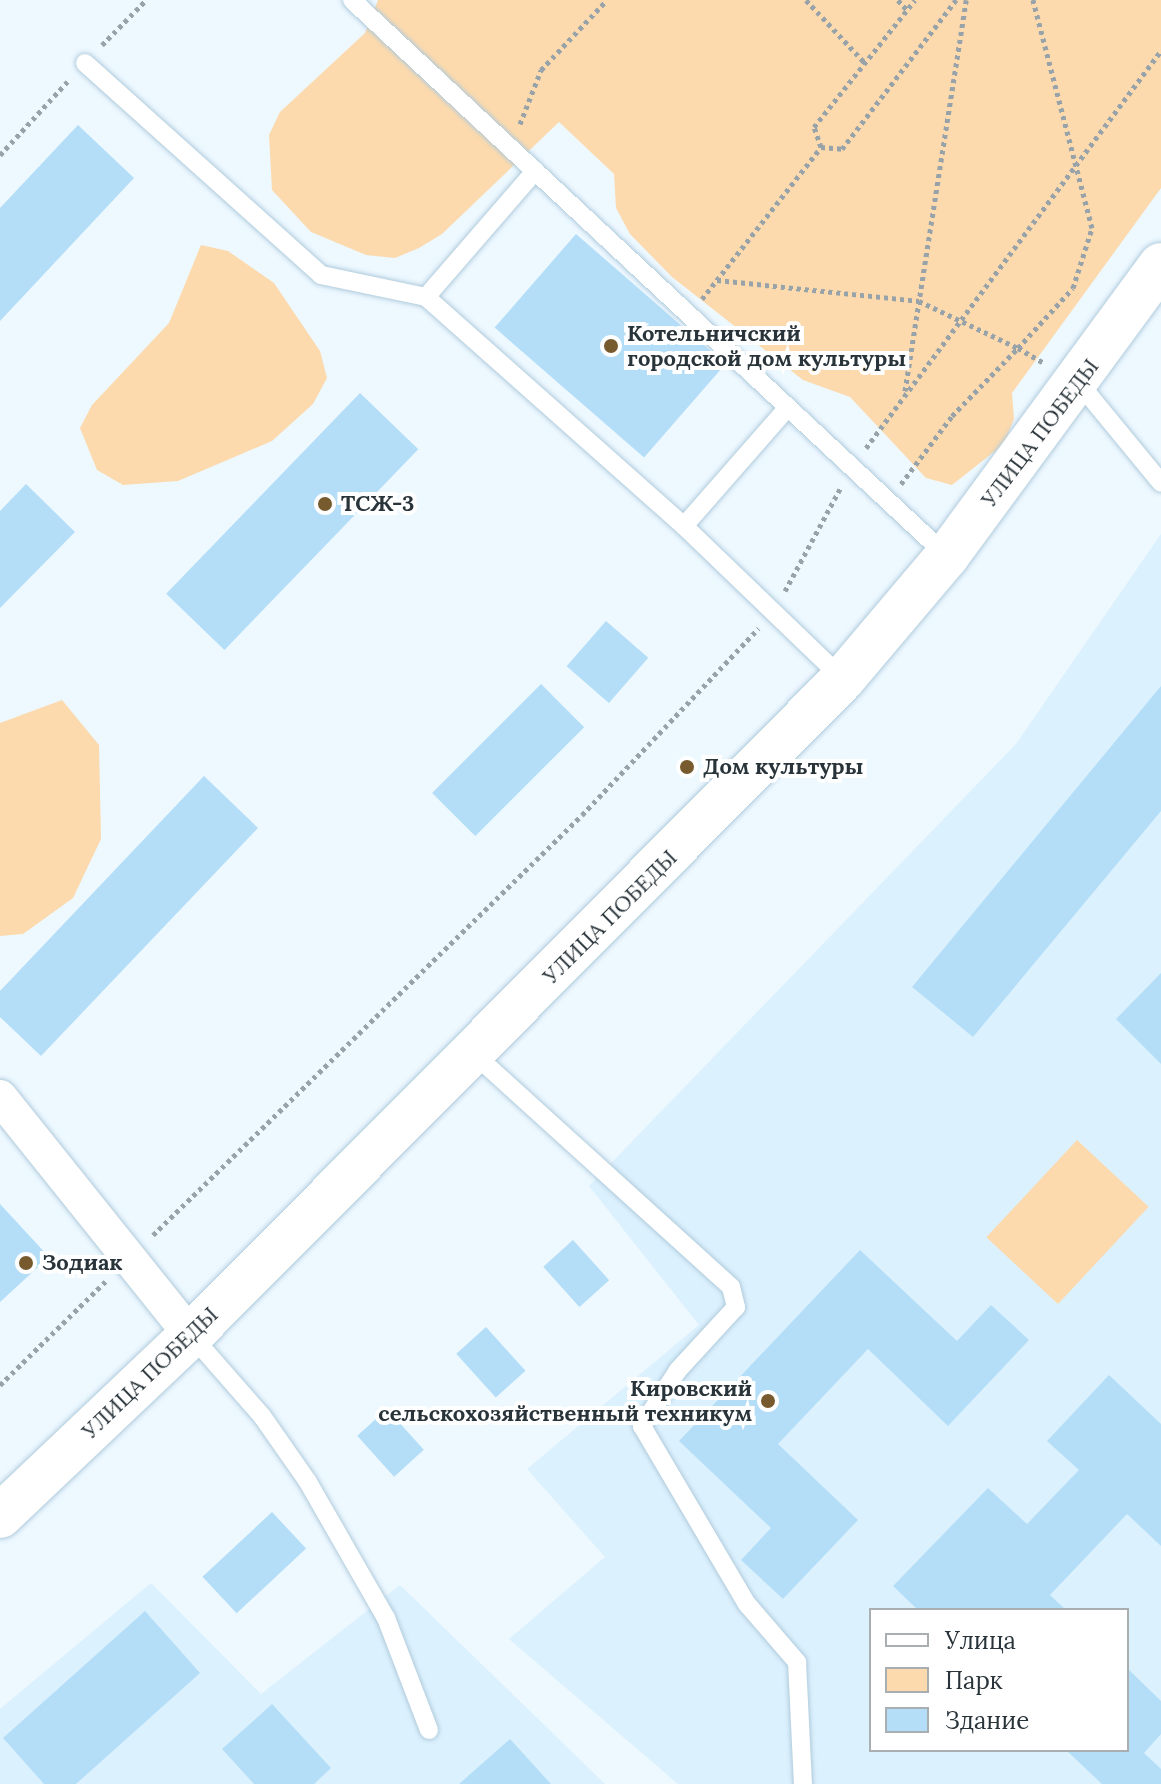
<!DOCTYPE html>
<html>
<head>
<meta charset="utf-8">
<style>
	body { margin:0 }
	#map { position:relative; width:1161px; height:1784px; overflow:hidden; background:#edf8ff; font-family:Lora,serif }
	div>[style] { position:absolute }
	.built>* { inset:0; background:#dcf1fe }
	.green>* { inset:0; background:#fcdaad; transform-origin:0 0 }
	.building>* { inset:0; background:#b4def7; transform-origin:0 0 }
	.path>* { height:5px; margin-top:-2.5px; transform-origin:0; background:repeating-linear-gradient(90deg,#97a2a9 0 4px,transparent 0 8px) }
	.roads { filter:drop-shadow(0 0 2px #b0cbdc) drop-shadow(0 0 2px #b0cbdc) }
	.service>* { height:18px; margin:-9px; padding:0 9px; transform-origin:9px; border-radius:9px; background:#fff }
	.minor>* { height:34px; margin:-17px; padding:0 17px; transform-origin:17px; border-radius:17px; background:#fff }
	.trunk>* { height:44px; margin:-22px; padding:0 22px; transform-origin:22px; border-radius:22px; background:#fff }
	.dots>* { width:22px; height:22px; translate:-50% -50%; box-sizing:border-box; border:4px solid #fff; border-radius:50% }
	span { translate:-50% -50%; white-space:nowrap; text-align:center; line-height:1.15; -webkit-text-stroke:8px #fff; paint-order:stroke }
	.poi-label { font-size:22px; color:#29343a; font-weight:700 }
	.left { translate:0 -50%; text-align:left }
	.right { translate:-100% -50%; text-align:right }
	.street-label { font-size:22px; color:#29343a }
	.legend { position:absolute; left:869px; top:1608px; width:260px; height:144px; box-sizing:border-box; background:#fff; border:2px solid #a9aeb0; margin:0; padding:10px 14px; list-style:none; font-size:24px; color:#29343a }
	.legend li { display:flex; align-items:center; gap:16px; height:40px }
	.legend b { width:40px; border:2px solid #a9aeb0 }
</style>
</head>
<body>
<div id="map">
	<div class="built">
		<div style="clip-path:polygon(evenodd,1161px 534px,1161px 1784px,678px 1784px,509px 1639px,605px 1557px,527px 1469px,699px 1325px,589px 1186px,1016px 744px,1161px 534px,871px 1610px,1127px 1610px,1127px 1750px,871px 1750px,871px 1610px)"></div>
		<div style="clip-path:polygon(151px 1583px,261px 1694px,400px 1585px,605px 1784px,0 1784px,0 1709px)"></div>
	</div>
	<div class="green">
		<div style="clip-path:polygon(378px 0,1161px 0,1161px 188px,1012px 393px,1014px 419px,1004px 444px,952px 485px,926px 478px,850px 397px,803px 380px,672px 277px,630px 234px,616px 208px,614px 174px,559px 122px,442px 234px,419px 248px,395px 258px,366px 255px,311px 232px,272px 190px,269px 135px,280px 112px,365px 33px)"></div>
		<div style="clip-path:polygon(201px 245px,228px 251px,274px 283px,320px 351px,327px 378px,313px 404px,272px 441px,178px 481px,123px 485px,97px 470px,80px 428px,92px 405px,169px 323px)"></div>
		<div style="clip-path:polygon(62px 700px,99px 745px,101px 839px,73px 898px,23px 934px,0 936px,0 723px)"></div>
		<div style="left:1077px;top:1140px;width:98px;height:133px;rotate:43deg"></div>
	</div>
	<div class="building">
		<div style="clip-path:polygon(78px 125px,134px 178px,0 321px,0 208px)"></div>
		<div style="left:576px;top:234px;width:198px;height:124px;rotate:41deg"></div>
		<div style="left:360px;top:393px;width:81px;height:279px;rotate:44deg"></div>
		<div style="clip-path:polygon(26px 484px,75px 532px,0 608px,0 511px)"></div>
		<div style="left:606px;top:621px;width:56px;height:60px;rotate:41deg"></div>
		<div style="left:541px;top:684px;width:61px;height:154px;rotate:45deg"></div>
		<div style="clip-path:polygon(1161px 686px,1161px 811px,973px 1037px,912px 987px)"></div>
		<div style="clip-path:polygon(204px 776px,258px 828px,41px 1056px,0 1017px,0 991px)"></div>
		<div style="clip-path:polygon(1161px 973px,1161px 1064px,1116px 1019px)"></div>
		<div style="clip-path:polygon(0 1204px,49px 1257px,0 1302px)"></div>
		<div style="left:573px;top:1240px;width:54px;height:40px;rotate:48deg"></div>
		<div style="clip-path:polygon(860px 1250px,957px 1341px,991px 1305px,1029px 1340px,948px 1426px,868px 1349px,778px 1444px,858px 1520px,783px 1599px,741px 1560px,771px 1528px,679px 1441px)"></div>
		<div style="left:486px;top:1327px;width:59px;height:40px;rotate:48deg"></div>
		<div style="clip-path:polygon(1109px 1375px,1161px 1424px,1161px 1546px,1127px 1514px,1050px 1595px,1066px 1610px,918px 1610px,893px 1586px,988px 1488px,1027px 1524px,1079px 1470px,1047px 1441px)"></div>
		<div style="left:387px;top:1409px;width:55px;height:40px;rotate:48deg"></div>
		<div style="left:272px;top:1512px;width:50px;height:95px;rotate:47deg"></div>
		<div style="clip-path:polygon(145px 1611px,200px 1673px,76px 1784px,44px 1784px,3px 1738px)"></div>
		<div style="clip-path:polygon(1127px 1668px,1161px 1701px,1161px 1734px,1144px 1753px,1161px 1769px,1161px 1784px,1102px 1784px,1066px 1750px,1127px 1750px)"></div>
		<div style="clip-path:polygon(272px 1704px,331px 1768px,314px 1784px,254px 1784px,222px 1749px)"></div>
		<div style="clip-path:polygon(510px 1739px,551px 1784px,459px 1784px)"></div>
	</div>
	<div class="path">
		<div style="left:806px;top:0;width:86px;rotate:46.9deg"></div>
		<div style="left:898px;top:0;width:13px;rotate:48deg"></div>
		<div style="left:102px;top:45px;width:63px;rotate:-45.6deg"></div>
		<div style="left:520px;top:124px;width:58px;rotate:-68.7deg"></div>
		<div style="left:541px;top:70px;width:96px;rotate:-46.7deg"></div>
		<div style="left:821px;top:147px;width:21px;rotate:5deg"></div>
		<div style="left:842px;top:149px;width:188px;rotate:-52.6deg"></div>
		<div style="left:821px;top:147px;width:21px;rotate:-109deg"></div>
		<div style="left:814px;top:127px;width:162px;rotate:-51.5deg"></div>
		<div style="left:0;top:155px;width:103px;rotate:-47.4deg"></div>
		<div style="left:717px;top:280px;width:203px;rotate:5.9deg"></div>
		<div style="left:919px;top:301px;width:110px;rotate:25.4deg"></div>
		<div style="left:1018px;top:348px;width:81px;rotate:-47.5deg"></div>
		<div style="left:1073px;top:288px;width:63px;rotate:-72.4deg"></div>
		<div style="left:1092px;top:228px;width:236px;rotate:-104.5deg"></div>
		<div style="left:702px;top:299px;width:193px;rotate:-51.9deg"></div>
		<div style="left:905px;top:391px;width:396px;rotate:-81.1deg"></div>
		<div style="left:866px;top:448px;width:495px;rotate:-53.4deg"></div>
		<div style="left:901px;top:484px;width:85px;rotate:-53.1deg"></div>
		<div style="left:952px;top:416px;width:95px;rotate:-45.9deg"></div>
		<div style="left:1018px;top:348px;width:30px;rotate:30deg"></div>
		<div style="left:785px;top:591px;width:118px;rotate:-61.7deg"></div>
		<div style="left:153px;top:1235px;width:600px;rotate:-44.39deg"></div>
		<div style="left:582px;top:815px;width:257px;rotate:-46.6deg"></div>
		<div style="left:0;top:1385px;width:151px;rotate:-44.5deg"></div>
	</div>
	<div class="roads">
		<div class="service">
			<div style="left:352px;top:0;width:814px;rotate:43.06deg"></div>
			<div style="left:85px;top:63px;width:317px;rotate:41.9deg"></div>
			<div style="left:321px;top:275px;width:107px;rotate:11.8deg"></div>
			<div style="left:426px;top:297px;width:345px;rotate:41.6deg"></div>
			<div style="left:684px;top:526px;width:221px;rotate:43.9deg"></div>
			<div style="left:426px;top:297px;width:167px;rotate:-49.1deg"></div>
			<div style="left:1079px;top:383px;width:129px;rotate:50.6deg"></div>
			<div style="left:684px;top:526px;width:158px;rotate:-48.8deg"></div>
			<div style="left:473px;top:1053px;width:348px;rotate:42.2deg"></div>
			<div style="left:731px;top:1287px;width:21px;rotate:76deg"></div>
			<div style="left:736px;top:1307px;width:86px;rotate:132.6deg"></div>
			<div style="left:678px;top:1370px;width:67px;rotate:122.7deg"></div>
			<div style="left:642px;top:1426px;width:207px;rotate:59.5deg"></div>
			<div style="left:747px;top:1604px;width:77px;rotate:49.2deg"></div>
			<div style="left:797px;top:1662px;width:122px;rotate:87.2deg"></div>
			<div style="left:191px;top:1335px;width:108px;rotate:48.8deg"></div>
			<div style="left:262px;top:1416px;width:80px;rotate:55.1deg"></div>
			<div style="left:308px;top:1482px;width:157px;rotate:60.2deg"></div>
			<div style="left:386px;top:1618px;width:120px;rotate:69deg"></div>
		</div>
		<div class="minor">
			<div style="left:0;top:1097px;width:305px;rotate:51.3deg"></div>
		</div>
		<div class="trunk">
			<div style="left:0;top:1516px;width:263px;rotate:-43.5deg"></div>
			<div style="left:191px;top:1335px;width:925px;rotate:-45.18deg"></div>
			<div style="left:843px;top:679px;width:161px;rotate:-49.8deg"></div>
			<div style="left:947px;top:556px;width:361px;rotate:-53.7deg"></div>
		</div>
	</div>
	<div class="dots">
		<div style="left:611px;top:346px;background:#785a2f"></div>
		<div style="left:325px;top:504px;background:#785a2f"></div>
		<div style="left:687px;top:767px;background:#785a2f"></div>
		<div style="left:26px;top:1263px;background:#785a2f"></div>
		<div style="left:768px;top:1401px;background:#785a2f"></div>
	</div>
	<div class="poi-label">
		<span class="left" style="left:627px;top:346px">Котельничский<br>городской дом культуры</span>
		<span class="left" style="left:341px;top:504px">ТСЖ-3</span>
		<span class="left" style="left:703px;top:767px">Дом культуры</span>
		<span class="left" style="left:42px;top:1263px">Зодиак</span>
		<span class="right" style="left:752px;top:1401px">Кировский<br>сельскохозяйственный техникум</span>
	</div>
	<div class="street-label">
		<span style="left:1040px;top:433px;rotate:-53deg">УЛИЦА ПОБЕДЫ</span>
		<span style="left:610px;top:917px;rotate:-45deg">УЛИЦА ПОБЕДЫ</span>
		<span style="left:150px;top:1373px;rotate:-44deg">УЛИЦА ПОБЕДЫ</span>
	</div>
	<ul class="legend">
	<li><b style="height:10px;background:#fff"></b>Улица</li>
	<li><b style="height:22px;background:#fcdaad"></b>Парк</li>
	<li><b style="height:22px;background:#b4def7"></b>Здание</li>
	</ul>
</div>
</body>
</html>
